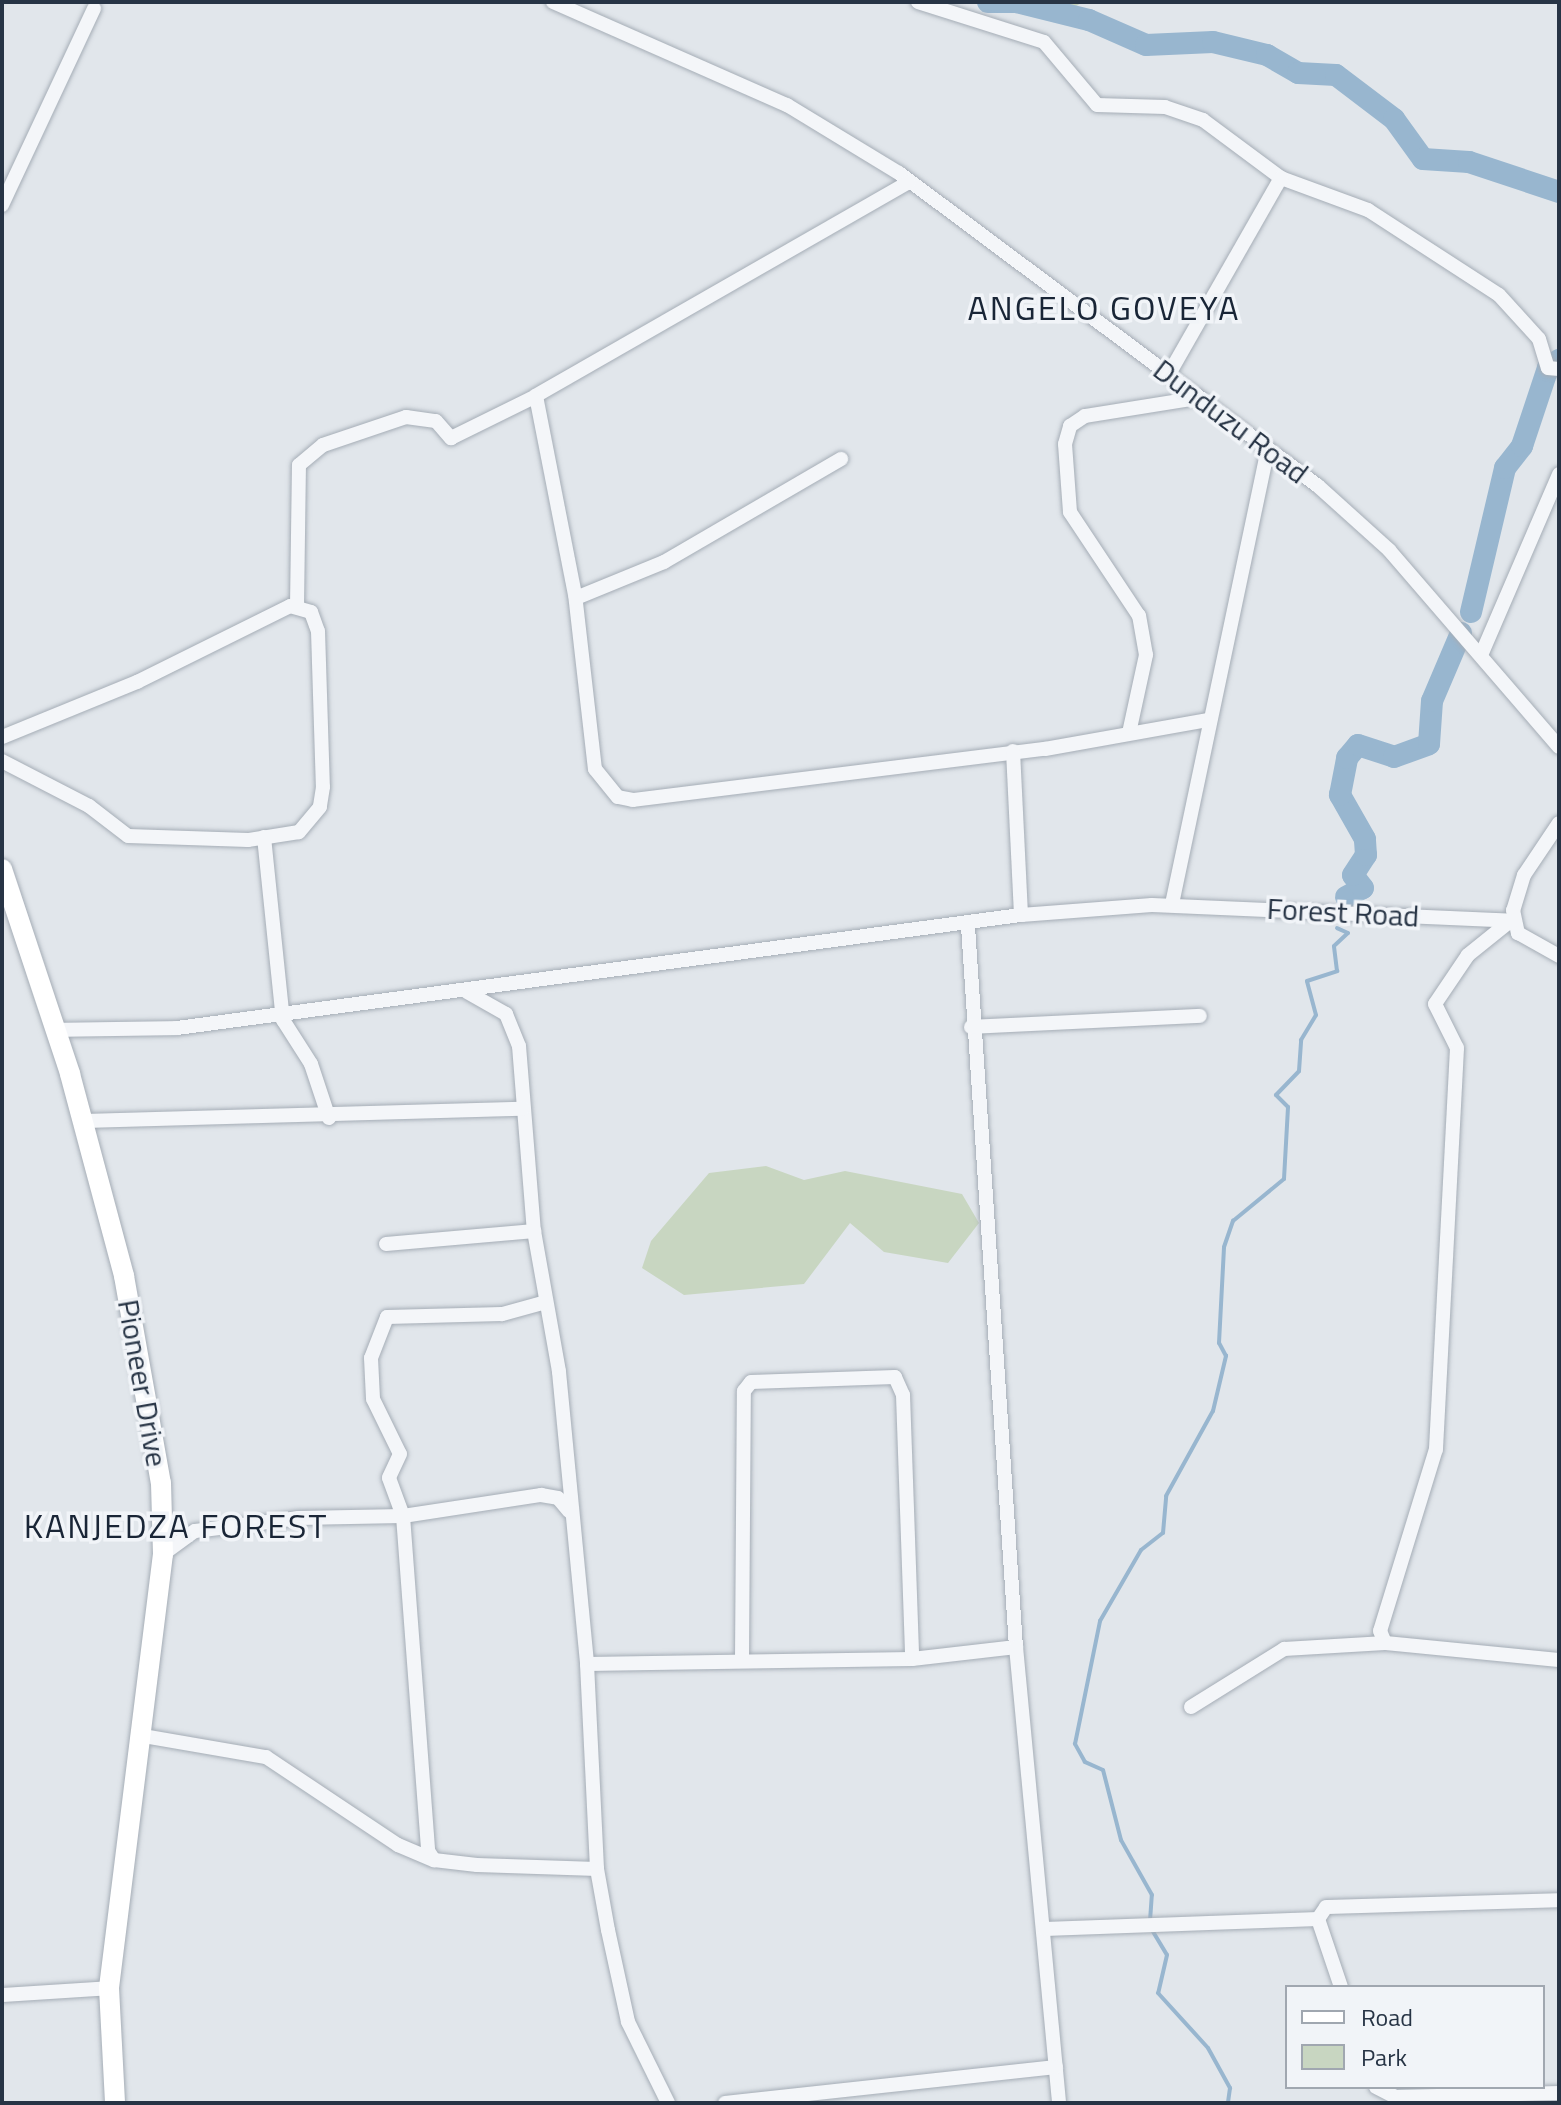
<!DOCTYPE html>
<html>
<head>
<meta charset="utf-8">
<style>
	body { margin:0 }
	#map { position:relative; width:1561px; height:2105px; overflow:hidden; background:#e1e6eb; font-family:"Titillium Web",sans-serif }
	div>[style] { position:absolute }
	.green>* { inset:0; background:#c8d6c1 }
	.stream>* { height:4px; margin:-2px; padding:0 2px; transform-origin:2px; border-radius:2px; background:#98b6cf }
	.river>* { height:22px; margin:-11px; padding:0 11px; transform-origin:11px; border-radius:11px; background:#98b6cf }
	.roads { filter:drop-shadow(0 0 2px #a5adb6) drop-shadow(0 0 2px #a5adb6) }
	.street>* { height:14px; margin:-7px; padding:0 7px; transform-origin:7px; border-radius:7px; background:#f4f6f9 }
	.secondary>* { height:20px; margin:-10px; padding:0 10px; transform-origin:10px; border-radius:10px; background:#fff }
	span { translate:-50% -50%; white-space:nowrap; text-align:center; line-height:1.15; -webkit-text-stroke:7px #f1f4f8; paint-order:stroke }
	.street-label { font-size:30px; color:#273445 }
	.quarter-label { font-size:34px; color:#192536; letter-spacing:2px }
	.frame { position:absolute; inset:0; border:4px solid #273445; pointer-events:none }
	.legend { position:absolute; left:1285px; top:1985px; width:260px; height:104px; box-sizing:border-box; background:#f1f4f8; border:2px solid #a0a7b0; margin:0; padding:10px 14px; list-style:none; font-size:24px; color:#273445 }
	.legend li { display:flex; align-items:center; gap:16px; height:40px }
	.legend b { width:40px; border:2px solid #a0a7b0 }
</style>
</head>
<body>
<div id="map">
	<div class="green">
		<div style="clip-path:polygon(1002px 2px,1083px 2px,1050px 21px)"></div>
		<div style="clip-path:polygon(766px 1166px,804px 1180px,845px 1171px,962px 1194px,979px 1223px,948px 1263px,884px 1252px,850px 1223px,804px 1284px,684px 1295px,642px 1268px,651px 1241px,709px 1173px)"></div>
	</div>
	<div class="stream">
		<div style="left:1150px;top:1921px;width:26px;rotate:-86deg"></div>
		<div style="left:1152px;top:1895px;width:63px;rotate:-119.4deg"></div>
		<div style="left:1121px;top:1840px;width:72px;rotate:-104.4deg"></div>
		<div style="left:1103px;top:1770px;width:20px;rotate:-156deg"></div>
		<div style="left:1085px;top:1762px;width:21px;rotate:-119deg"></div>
		<div style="left:1075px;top:1744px;width:126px;rotate:-78.5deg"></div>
		<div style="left:1100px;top:1621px;width:82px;rotate:-60deg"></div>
		<div style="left:1141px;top:1550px;width:28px;rotate:-38deg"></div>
		<div style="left:1163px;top:1533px;width:37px;rotate:-85deg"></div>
		<div style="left:1166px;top:1496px;width:97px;rotate:-61.1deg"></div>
		<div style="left:1213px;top:1411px;width:57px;rotate:-76.7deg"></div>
		<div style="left:1226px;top:1356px;width:15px;rotate:-118deg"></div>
		<div style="left:1219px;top:1343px;width:96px;rotate:-87deg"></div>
		<div style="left:1224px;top:1247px;width:28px;rotate:-71deg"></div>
		<div style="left:1233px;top:1221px;width:66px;rotate:-39.5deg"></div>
		<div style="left:1284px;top:1179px;width:72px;rotate:-86.8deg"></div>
		<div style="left:1288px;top:1107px;width:17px;rotate:-135deg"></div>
		<div style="left:1276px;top:1095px;width:33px;rotate:-46deg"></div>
		<div style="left:1299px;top:1071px;width:31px;rotate:-86deg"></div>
		<div style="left:1301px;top:1040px;width:29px;rotate:-59deg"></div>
		<div style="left:1316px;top:1015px;width:35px;rotate:-105deg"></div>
		<div style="left:1307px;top:981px;width:32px;rotate:-18deg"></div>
		<div style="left:1337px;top:971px;width:25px;rotate:-97deg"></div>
		<div style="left:1334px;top:946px;width:19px;rotate:-43deg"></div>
		<div style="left:1348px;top:933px;width:12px;rotate:-156deg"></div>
		<div style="left:1152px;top:1930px;width:29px;rotate:59deg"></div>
		<div style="left:1167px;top:1955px;width:39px;rotate:103deg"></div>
		<div style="left:1158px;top:1993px;width:74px;rotate:47.7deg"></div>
		<div style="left:1208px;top:2048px;width:46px;rotate:61.2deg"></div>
		<div style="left:1230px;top:2088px;width:15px;rotate:98deg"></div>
	</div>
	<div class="river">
		<div style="left:988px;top:2px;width:28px"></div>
		<div style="left:1016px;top:2px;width:75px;rotate:13.9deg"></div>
		<div style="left:1089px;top:20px;width:62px;rotate:23.7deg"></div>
		<div style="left:1146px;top:45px;width:67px;rotate:-2.6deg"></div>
		<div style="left:1213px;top:42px;width:56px;rotate:13.5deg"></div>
		<div style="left:1267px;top:55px;width:36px;rotate:30deg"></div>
		<div style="left:1298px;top:73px;width:38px;rotate:3deg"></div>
		<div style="left:1336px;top:75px;width:73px;rotate:37.2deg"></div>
		<div style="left:1394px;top:119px;width:49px;rotate:54.1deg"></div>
		<div style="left:1423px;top:159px;width:46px;rotate:3.7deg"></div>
		<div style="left:1469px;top:162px;width:95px;rotate:18.4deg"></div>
		<div style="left:1471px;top:612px;width:148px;rotate:-76.7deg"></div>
		<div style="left:1505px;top:468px;width:28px;rotate:-52deg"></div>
		<div style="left:1522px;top:446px;width:82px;rotate:-71.6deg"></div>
		<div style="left:1548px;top:368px;width:14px;rotate:-36deg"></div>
		<div style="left:1346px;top:897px;width:19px;rotate:-28deg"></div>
		<div style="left:1363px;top:888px;width:16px;rotate:-128deg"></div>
		<div style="left:1353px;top:875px;width:24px;rotate:-57deg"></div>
		<div style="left:1366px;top:855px;width:16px;rotate:-94deg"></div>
		<div style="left:1365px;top:839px;width:51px;rotate:-119.6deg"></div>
		<div style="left:1340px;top:795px;width:38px;rotate:-79deg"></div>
		<div style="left:1347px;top:758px;width:17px;rotate:-50deg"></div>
		<div style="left:1358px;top:745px;width:38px;rotate:18deg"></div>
		<div style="left:1394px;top:757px;width:37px;rotate:-20deg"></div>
		<div style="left:1429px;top:744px;width:43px;rotate:-86deg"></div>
		<div style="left:1432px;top:701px;width:74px;rotate:-66.9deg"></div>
	</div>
	<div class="roads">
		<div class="street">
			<div style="left:553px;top:2px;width:256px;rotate:23.8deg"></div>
			<div style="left:787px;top:105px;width:131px;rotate:31.3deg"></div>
			<div style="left:899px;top:173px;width:523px;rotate:36.76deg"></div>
			<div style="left:1318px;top:486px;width:96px;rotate:42deg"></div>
			<div style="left:1389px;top:550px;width:260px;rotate:49.2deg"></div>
			<div style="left:918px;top:2px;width:132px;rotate:17.6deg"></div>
			<div style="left:1044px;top:42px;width:82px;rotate:49.9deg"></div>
			<div style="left:1097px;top:105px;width:68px;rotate:1.7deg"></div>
			<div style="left:1165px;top:107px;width:40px;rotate:18.9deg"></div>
			<div style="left:1203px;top:120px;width:97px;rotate:36.6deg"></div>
			<div style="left:1281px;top:178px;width:93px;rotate:20.2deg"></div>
			<div style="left:1368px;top:210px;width:156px;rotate:33deg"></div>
			<div style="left:1499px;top:295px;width:59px;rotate:47.7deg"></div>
			<div style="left:1539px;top:339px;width:30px;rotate:73deg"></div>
			<div style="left:1548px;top:368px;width:11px;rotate:5deg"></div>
			<div style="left:909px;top:182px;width:430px;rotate:150.2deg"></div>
			<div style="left:536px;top:396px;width:202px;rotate:78.9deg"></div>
			<div style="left:575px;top:594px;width:176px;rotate:83.5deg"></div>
			<div style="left:595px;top:769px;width:36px;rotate:51deg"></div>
			<div style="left:618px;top:797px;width:15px;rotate:11deg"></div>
			<div style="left:633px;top:800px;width:415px;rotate:-7.1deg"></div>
			<div style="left:1045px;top:749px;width:166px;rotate:-10.1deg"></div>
			<div style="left:2px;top:205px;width:217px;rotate:-64.9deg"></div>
			<div style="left:1169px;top:374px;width:226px;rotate:-60.3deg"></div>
			<div style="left:576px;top:598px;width:95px;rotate:-22.2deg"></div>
			<div style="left:664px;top:562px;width:205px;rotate:-30.2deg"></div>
			<div style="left:297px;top:606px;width:141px;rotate:-89.2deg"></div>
			<div style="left:299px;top:465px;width:31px;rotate:-40deg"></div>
			<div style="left:323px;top:445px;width:88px;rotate:-18.6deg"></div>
			<div style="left:406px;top:417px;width:30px;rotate:8deg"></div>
			<div style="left:436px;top:421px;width:23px;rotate:49deg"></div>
			<div style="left:451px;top:438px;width:95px;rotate:-26.3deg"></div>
			<div style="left:1482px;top:653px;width:195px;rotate:-66.7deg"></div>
			<div style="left:1129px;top:733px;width:80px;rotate:-77.7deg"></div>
			<div style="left:1146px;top:655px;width:40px;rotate:-100deg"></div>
			<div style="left:1139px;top:616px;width:125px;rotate:-123.6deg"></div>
			<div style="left:1070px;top:512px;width:68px;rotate:-94.2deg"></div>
			<div style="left:1065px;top:444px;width:19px;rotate:-74deg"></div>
			<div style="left:1070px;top:426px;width:18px;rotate:-34deg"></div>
			<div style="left:1085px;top:416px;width:114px;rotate:-9.1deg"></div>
			<div style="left:2px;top:737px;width:146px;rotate:-22.2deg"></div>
			<div style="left:137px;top:682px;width:171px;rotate:-26.4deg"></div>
			<div style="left:290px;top:606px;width:22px;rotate:16deg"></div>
			<div style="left:311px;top:612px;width:20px;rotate:70deg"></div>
			<div style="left:318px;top:631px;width:156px;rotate:88.2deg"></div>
			<div style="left:323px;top:787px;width:20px;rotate:99deg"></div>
			<div style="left:320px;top:807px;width:33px;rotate:130deg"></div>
			<div style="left:299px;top:832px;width:52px;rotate:171.1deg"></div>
			<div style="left:248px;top:840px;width:120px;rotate:-178.1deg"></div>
			<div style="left:128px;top:836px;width:49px;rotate:-142.4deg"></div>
			<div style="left:89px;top:806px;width:98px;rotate:-152.7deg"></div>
			<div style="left:1013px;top:751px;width:164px;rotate:87.2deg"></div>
			<div style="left:1559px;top:823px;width:63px;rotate:123.9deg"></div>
			<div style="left:1524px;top:875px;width:37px;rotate:107deg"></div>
			<div style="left:1513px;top:910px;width:24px;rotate:78deg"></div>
			<div style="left:1518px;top:933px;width:47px;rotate:29.3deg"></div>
			<div style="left:264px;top:837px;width:184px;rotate:84.1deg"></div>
			<div style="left:283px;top:1020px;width:52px;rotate:57.5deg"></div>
			<div style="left:311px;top:1064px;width:57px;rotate:71.6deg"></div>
			<div style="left:1172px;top:904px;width:465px;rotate:-78.1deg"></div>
			<div style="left:1509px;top:922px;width:53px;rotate:141.2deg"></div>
			<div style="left:1468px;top:955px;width:59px;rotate:124deg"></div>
			<div style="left:1435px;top:1004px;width:49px;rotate:63.4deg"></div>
			<div style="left:1457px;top:1048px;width:402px;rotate:93deg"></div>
			<div style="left:1436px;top:1449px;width:190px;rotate:107.1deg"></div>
			<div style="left:1380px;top:1631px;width:13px;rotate:67deg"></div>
			<div style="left:1385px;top:1643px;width:175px;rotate:5.6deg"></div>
			<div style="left:467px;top:992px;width:45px;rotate:29.4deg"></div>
			<div style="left:506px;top:1014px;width:35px;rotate:68deg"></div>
			<div style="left:519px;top:1046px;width:186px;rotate:85.4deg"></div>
			<div style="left:534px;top:1231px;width:143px;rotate:79.9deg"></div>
			<div style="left:559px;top:1372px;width:293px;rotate:84.5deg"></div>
			<div style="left:587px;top:1664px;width:325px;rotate:-0.9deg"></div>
			<div style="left:912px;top:1659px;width:105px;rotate:-6.6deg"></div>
			<div style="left:1016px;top:1647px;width:722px;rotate:-93.81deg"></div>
			<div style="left:971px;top:1027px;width:229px;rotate:-2.8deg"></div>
			<div style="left:54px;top:1030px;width:123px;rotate:-0.9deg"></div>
			<div style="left:177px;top:1028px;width:852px;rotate:-7.63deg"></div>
			<div style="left:1021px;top:915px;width:131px;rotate:-4.4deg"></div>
			<div style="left:1152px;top:905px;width:361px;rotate:2.5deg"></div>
			<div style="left:82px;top:1121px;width:441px;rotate:-1.6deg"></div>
			<div style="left:386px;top:1244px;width:149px;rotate:-5deg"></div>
			<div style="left:546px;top:1302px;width:46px;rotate:164.7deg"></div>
			<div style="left:502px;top:1314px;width:115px;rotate:178.5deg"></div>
			<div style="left:387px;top:1317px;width:44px;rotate:111.3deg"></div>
			<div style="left:371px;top:1358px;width:41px;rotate:87.2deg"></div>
			<div style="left:373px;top:1399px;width:61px;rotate:63.9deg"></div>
			<div style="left:400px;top:1454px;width:26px;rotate:115deg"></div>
			<div style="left:389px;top:1478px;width:40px;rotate:69.8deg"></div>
			<div style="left:403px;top:1516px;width:336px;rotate:85.7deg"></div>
			<div style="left:428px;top:1851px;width:11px;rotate:56deg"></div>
			<div style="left:434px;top:1860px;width:43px;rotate:6.6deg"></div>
			<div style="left:477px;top:1865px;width:120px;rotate:1.9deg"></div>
			<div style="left:163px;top:1554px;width:39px;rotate:-36deg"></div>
			<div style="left:195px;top:1531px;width:105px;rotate:-7.1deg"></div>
			<div style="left:299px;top:1518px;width:104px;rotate:-1.1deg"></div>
			<div style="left:403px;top:1516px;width:140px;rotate:-8.7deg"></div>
			<div style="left:541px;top:1495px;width:17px;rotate:10deg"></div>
			<div style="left:558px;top:1498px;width:17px;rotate:50deg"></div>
			<div style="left:1016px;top:1647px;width:458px;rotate:84.6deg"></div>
			<div style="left:742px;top:1659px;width:268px;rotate:-89.6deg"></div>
			<div style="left:744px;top:1391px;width:11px;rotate:-52deg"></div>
			<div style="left:751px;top:1382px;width:144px;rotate:-2deg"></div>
			<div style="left:895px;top:1377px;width:20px;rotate:66deg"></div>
			<div style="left:903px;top:1395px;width:264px;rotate:88deg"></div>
			<div style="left:587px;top:1664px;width:205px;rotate:87.2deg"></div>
			<div style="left:597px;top:1869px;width:62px;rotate:79.8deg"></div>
			<div style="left:608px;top:1930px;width:94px;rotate:77.7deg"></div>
			<div style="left:628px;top:2022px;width:90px;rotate:63.7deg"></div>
			<div style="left:1191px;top:1707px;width:110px;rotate:-31.9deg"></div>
			<div style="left:1284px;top:1649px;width:101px;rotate:-3.4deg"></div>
			<div style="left:138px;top:1735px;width:130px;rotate:9.8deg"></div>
			<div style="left:266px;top:1757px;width:159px;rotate:33.7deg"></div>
			<div style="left:398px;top:1845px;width:39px;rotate:23deg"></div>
			<div style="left:1045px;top:1929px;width:273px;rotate:-2.1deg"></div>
			<div style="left:1341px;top:1987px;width:72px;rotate:-108.7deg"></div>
			<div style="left:1318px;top:1919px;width:14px;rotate:-56deg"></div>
			<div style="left:1326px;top:1907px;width:233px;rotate:-1.7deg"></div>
			<div style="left:2px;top:1995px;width:107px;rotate:-3.7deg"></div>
			<div style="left:1376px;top:2087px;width:22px;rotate:27deg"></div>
			<div style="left:1396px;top:2097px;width:163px;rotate:-1.4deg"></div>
			<div style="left:725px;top:2103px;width:333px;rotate:-6.2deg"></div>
		</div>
		<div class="secondary">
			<div style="left:2px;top:869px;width:216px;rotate:71.6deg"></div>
			<div style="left:70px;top:1074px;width:209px;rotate:75deg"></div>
			<div style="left:124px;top:1276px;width:210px;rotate:79.9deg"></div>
			<div style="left:161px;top:1483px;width:71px;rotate:88.4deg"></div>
			<div style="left:163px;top:1554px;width:437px;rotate:97.1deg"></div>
			<div style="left:109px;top:1988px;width:115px;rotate:87deg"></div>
		</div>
	</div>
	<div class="street-label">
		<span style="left:1231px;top:421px;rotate:37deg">Dunduzu Road</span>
		<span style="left:1343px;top:912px;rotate:3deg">Forest Road</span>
		<span style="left:143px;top:1383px;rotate:80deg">Pioneer Drive</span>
	</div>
	<div class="quarter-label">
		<span style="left:1104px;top:308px">ANGELO GOVEYA</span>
		<span style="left:176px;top:1526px">KANJEDZA FOREST</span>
	</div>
	<div class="frame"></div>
	<ul class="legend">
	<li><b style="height:10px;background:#fff"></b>Road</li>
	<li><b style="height:22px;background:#c8d6c1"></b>Park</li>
	</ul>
</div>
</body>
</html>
